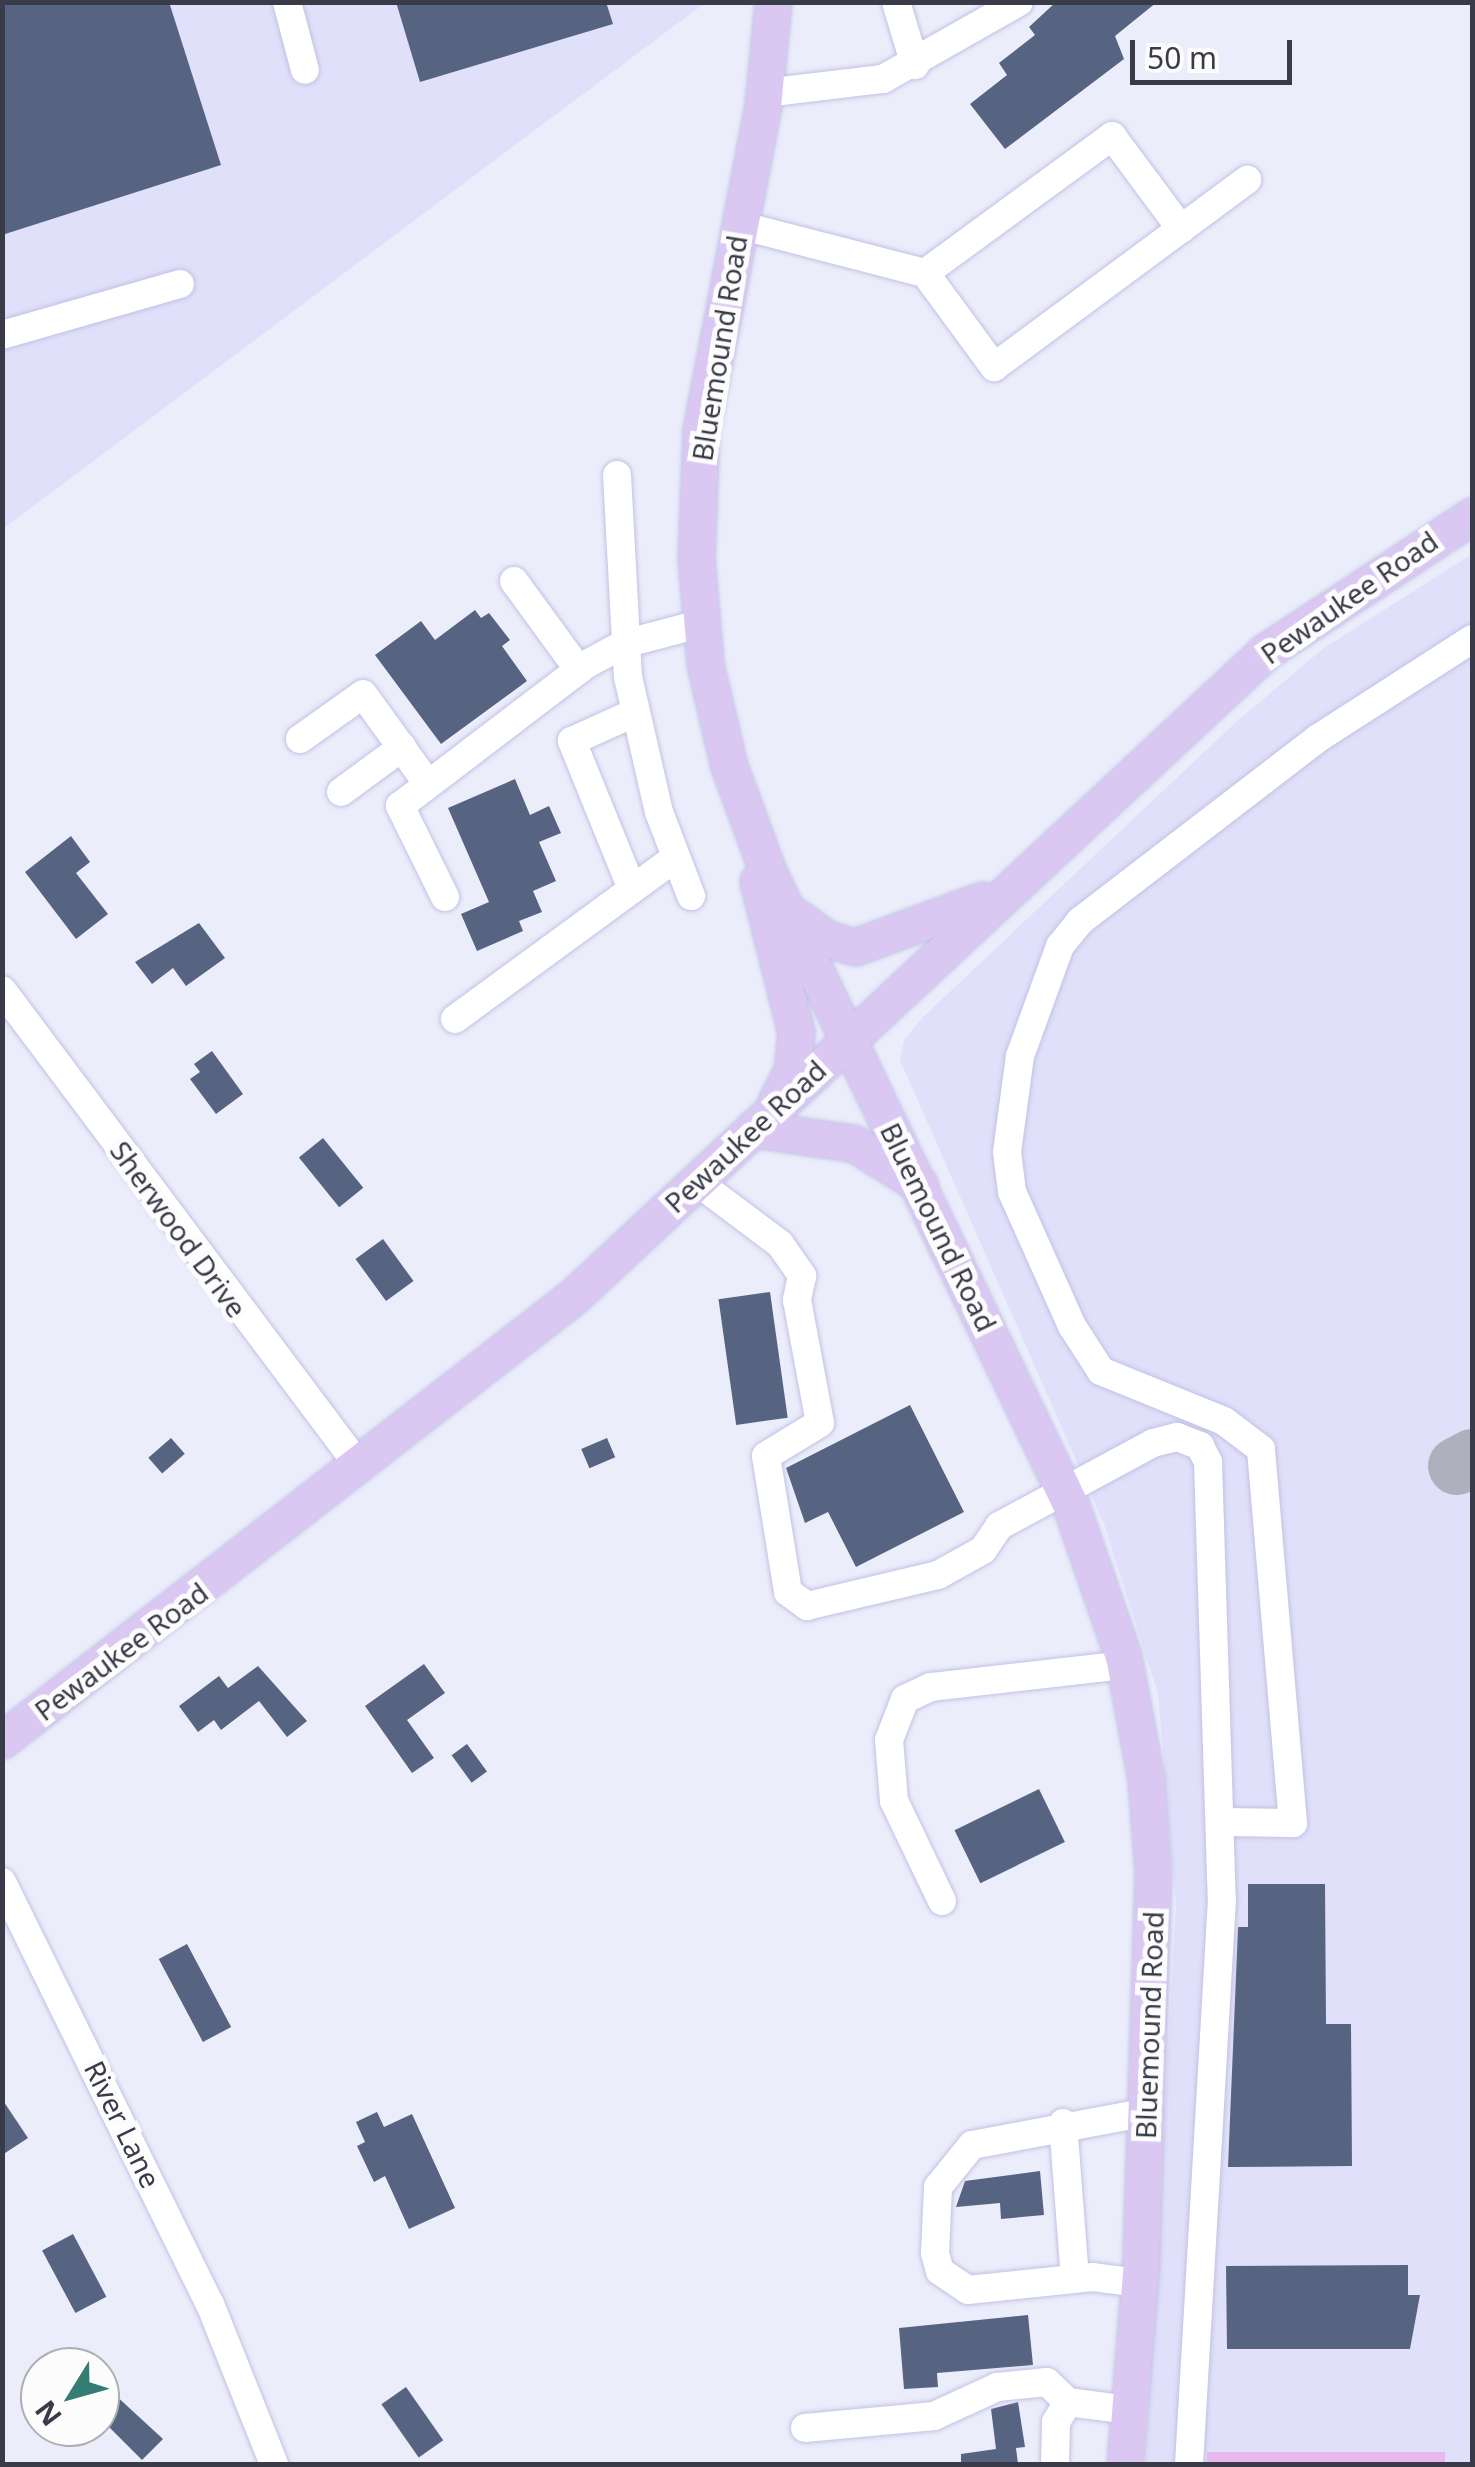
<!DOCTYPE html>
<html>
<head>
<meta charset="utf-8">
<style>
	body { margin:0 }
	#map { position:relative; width:1475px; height:2467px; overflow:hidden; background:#ecedfb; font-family:"Noto Sans",sans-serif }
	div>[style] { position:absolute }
	.built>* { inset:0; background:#e0e0fa }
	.green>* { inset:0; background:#e8b7ed; transform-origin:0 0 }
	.taxiway>* { height:58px; margin:-29px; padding:0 29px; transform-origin:29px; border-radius:29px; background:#aeb0be }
	.building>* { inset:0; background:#566481; transform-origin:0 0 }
	.roads { filter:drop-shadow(0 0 2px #c1c2e5) drop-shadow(0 0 2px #c1c2e5) }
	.minor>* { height:28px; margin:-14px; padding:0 14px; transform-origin:14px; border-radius:14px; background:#fff }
	.major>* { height:35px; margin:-17.5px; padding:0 17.5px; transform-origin:17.5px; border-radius:17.5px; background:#dac8f2 }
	span { translate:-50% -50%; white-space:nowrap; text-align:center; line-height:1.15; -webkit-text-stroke:10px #fcfcfc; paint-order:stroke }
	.street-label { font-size:28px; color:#3a3b49 }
	.frame { position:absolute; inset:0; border:5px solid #3a3b49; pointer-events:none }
	.north { position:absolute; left:20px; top:2347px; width:100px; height:100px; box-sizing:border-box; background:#fcfcfc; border:2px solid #aeafb4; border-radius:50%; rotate:233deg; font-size:28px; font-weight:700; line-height:40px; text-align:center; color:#3a3b49 }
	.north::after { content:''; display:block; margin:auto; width:35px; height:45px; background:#357c74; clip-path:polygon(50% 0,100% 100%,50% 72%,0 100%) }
	.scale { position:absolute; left:1130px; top:40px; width:162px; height:45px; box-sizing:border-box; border:5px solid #3a3b49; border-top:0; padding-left:12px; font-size:30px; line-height:35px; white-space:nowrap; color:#3a3b49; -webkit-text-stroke:8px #fcfcfc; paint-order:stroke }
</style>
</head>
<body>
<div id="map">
	<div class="built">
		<div style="clip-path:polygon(3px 3px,705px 3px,3px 529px)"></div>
		<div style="clip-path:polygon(1472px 554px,1472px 2464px,1146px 2464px,1176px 1904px,1158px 1694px,1104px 1524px,900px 1060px,904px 1040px,922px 1018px,1237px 721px,1324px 648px)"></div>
	</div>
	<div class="green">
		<div style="left:1445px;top:2452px;width:12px;height:238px;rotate:90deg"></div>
	</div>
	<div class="taxiway">
		<div style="left:1457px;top:1466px;width:17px;rotate:-28deg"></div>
	</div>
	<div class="building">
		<div style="clip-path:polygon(2px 2px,169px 2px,221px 165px,2px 235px)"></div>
		<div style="clip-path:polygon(396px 2px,606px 2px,613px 24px,420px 82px)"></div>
		<div style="clip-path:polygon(1056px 2px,1157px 2px,1115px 36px,1124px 59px,1005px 149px,970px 104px,1007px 75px,999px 63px,1035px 35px,1029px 27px)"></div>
		<div style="clip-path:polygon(475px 610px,481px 618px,489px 613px,510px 640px,502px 646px,527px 681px,441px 744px,375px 655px,421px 621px,435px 640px)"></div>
		<div style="clip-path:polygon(515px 779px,530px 815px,549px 806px,561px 833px,539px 842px,556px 881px,533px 891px,542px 912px,519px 921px,523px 931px,477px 951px,461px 914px,489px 902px,448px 808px)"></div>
		<div style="clip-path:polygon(71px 836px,90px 862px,76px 873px,108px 914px,76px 939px,25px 872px)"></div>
		<div style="clip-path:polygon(199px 923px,225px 958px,186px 986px,173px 968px,152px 984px,135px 962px)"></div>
		<div style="clip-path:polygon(212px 1051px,243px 1094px,216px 1114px,190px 1079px,200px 1072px,194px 1064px)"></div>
		<div style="left:323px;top:1138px;width:64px;height:31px;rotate:51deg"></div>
		<div style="left:383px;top:1239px;width:52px;height:34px;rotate:54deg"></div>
		<div style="left:770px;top:1292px;width:127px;height:52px;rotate:82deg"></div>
		<div style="clip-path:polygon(910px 1405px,964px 1512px,856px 1567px,828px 1512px,805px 1523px,786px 1468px)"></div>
		<div style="left:171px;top:1438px;width:21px;height:30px;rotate:49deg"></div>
		<div style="left:607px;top:1438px;width:21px;height:28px;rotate:67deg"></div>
		<div style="clip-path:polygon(424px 1664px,445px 1693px,407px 1720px,434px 1758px,412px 1773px,365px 1706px)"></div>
		<div style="clip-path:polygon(258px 1666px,307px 1721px,287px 1737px,259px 1701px,221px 1730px,214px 1720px,198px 1732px,179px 1706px,219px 1676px,228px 1688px)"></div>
		<div style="left:467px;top:1744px;width:34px;height:19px;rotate:54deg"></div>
		<div style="left:1039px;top:1789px;width:59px;height:94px;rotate:64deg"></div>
		<div style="clip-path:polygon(1248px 1884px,1325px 1884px,1326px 2024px,1351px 2024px,1352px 2166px,1228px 2167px,1238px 1927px,1248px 1927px)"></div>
		<div style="left:187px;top:1944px;width:94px;height:32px;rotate:62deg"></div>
		<div style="clip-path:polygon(2px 2099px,28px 2138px,2px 2155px)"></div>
		<div style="clip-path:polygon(377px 2112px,384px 2127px,412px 2114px,455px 2208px,409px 2229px,385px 2176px,374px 2182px,357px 2146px,365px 2142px,356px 2122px)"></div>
		<div style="clip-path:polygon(1040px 2171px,1044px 2215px,1001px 2219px,1000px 2203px,956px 2207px,965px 2181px)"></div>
		<div style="left:73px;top:2234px;width:71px;height:35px;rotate:62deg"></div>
		<div style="clip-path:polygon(1408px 2265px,1408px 2295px,1420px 2295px,1410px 2349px,1227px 2349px,1226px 2266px)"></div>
		<div style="clip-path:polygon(1028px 2315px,1033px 2365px,937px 2373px,938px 2387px,904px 2389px,899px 2328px)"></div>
		<div style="clip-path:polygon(100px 2381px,163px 2439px,142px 2460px,100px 2418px)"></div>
		<div style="left:406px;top:2387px;width:65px;height:30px;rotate:55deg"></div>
		<div style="clip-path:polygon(1018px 2402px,1025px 2447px,1016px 2448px,1018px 2464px,961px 2464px,961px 2454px,996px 2449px,991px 2409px)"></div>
	</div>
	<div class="roads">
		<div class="minor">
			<div style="left:287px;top:2px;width:70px;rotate:75.2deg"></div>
			<div style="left:896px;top:2px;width:66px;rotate:73.2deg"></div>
			<div style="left:765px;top:93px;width:119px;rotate:-6.8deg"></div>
			<div style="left:883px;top:79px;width:156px;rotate:-29.5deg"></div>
			<div style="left:739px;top:225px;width:192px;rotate:14.5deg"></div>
			<div style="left:925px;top:273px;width:117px;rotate:53.7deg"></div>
			<div style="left:994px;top:367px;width:315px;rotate:-36.5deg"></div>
			<div style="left:925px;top:273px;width:232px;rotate:-36.2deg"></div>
			<div style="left:1112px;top:136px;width:116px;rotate:53.4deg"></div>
			<div style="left:2px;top:335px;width:185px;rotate:-16deg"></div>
			<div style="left:617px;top:475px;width:202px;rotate:86.9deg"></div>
			<div style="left:628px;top:677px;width:139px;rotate:77.1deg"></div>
			<div style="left:659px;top:812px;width:90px;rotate:69.1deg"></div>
			<div style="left:514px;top:581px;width:110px;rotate:53.9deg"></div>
			<div style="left:300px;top:739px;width:77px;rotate:-35.5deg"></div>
			<div style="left:363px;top:694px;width:111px;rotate:54.2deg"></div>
			<div style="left:341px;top:792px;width:76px;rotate:-36.4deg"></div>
			<div style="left:632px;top:889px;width:160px;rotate:-112.1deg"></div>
			<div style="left:572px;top:741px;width:68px;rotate:-24.3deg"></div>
			<div style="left:445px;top:897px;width:102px;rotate:-116.3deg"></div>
			<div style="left:400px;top:806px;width:233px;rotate:-37.3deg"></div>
			<div style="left:585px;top:665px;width:44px;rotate:-28.3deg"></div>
			<div style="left:624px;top:644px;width:78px;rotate:-14.9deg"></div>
			<div style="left:2px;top:990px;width:595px;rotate:53.13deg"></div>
			<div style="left:455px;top:1019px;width:273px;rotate:-36.2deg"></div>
			<div style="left:696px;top:1181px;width:105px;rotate:36.9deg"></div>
			<div style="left:780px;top:1244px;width:39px;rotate:55deg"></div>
			<div style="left:802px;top:1276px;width:25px;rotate:102deg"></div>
			<div style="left:797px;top:1300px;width:125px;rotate:79.4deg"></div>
			<div style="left:820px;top:1423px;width:63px;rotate:148.6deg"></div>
			<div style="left:766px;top:1456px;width:138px;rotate:80.8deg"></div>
			<div style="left:788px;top:1592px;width:24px;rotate:36deg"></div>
			<div style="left:807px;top:1606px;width:135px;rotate:-13.3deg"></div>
			<div style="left:938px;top:1575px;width:51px;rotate:-29.1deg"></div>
			<div style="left:983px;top:1550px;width:29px;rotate:-56deg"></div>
			<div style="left:999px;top:1526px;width:175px;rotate:-28.3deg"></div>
			<div style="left:1153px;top:1443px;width:25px;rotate:-14deg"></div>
			<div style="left:1177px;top:1437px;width:25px;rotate:21deg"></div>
			<div style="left:1200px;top:1446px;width:18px;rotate:63deg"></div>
			<div style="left:1208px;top:1462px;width:437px;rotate:88.2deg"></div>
			<div style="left:1222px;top:1899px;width:566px;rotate:93.34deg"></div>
			<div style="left:1222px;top:1822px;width:71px;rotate:0.8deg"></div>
			<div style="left:1293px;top:1823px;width:375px;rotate:-94.9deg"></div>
			<div style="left:1261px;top:1449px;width:46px;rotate:-142.9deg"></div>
			<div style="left:1224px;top:1421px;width:133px;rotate:-157.9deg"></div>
			<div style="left:1101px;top:1371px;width:54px;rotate:-122.8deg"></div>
			<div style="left:1072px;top:1326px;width:147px;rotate:-114.1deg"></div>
			<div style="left:1012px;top:1192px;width:40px;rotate:-97.1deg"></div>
			<div style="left:1007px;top:1152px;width:97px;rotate:-82.3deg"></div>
			<div style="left:1020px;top:1056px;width:117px;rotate:-70deg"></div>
			<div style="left:1060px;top:946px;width:32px;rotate:-51deg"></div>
			<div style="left:1080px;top:921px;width:299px;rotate:-37.5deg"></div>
			<div style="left:1317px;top:739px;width:184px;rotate:-32.8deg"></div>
			<div style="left:2px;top:1882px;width:470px;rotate:63.8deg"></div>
			<div style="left:210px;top:2304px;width:172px;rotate:68.2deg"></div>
			<div style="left:942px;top:1901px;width:111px;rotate:-115.6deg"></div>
			<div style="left:894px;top:1801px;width:61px;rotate:-94.7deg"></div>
			<div style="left:889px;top:1740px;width:44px;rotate:-68.7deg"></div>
			<div style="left:905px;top:1699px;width:29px;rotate:-25deg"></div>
			<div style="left:931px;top:1687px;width:195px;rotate:-6.5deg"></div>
			<div style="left:1063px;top:2123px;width:156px;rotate:85.6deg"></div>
			<div style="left:1139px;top:2283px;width:46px;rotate:-172.6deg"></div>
			<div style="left:1093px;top:2277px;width:126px;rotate:174.1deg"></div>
			<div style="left:968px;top:2290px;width:34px;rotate:-146deg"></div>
			<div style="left:940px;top:2271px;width:19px;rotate:-106deg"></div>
			<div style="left:935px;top:2253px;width:66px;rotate:-87.4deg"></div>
			<div style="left:938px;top:2187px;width:54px;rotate:-51deg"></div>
			<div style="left:972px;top:2145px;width:179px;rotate:-10.6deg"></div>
			<div style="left:805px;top:2428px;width:130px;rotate:-5.3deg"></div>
			<div style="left:934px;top:2416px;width:69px;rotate:-24.7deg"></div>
			<div style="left:997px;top:2387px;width:50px;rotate:-5.7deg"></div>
			<div style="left:1047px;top:2382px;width:29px;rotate:44deg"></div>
			<div style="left:1068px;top:2402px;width:62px;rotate:7.5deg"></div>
			<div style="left:1055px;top:2464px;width:42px;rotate:-88.6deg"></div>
			<div style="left:1056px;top:2422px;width:23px;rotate:-59deg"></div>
		</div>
		<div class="major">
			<div style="left:773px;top:2px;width:103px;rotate:95.5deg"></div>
			<div style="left:763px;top:105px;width:330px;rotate:100.8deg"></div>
			<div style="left:701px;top:429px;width:129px;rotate:92.2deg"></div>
			<div style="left:696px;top:558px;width:106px;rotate:85.1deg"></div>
			<div style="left:705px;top:664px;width:105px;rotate:76.8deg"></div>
			<div style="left:729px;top:766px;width:113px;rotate:69.8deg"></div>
			<div style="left:768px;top:872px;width:703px;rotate:64.46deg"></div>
			<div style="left:1071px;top:1506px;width:159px;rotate:70.9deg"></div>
			<div style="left:1123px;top:1656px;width:125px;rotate:79.4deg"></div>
			<div style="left:1146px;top:1779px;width:93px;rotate:85.7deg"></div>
			<div style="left:1153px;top:1872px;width:389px;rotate:91.8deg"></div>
			<div style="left:1141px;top:2261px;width:204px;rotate:94.5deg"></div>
			<div style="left:758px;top:881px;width:156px;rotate:75.9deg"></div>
			<div style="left:796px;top:1032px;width:39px;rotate:96deg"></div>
			<div style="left:792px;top:1071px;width:32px;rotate:118deg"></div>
			<div style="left:785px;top:909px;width:52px;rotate:35.5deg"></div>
			<div style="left:827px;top:939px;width:29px;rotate:16deg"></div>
			<div style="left:855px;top:947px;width:136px;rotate:-20.2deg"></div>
			<div style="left:753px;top:1129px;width:101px;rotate:8deg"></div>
			<div style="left:853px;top:1143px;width:78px;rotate:31.8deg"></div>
			<div style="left:2px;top:1740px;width:724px;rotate:-37.82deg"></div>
			<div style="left:574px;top:1296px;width:945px;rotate:-42.98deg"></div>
			<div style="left:1265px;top:652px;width:248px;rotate:-33.3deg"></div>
		</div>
	</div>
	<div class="street-label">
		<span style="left:719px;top:348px;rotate:-81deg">Bluemound Road</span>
		<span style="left:1349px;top:597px;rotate:-35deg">Pewaukee Road</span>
		<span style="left:745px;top:1136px;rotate:-43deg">Pewaukee Road</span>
		<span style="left:939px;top:1227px;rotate:64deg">Bluemound Road</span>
		<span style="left:179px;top:1229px;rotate:54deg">Sherwood Drive</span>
		<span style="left:121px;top:1651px;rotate:-37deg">Pewaukee Road</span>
		<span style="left:1149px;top:2025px;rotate:-88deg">Bluemound Road</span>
		<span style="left:123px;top:2124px;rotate:64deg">River Lane</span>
	</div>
	<div class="frame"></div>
	<div class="north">N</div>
	<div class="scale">50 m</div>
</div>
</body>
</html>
